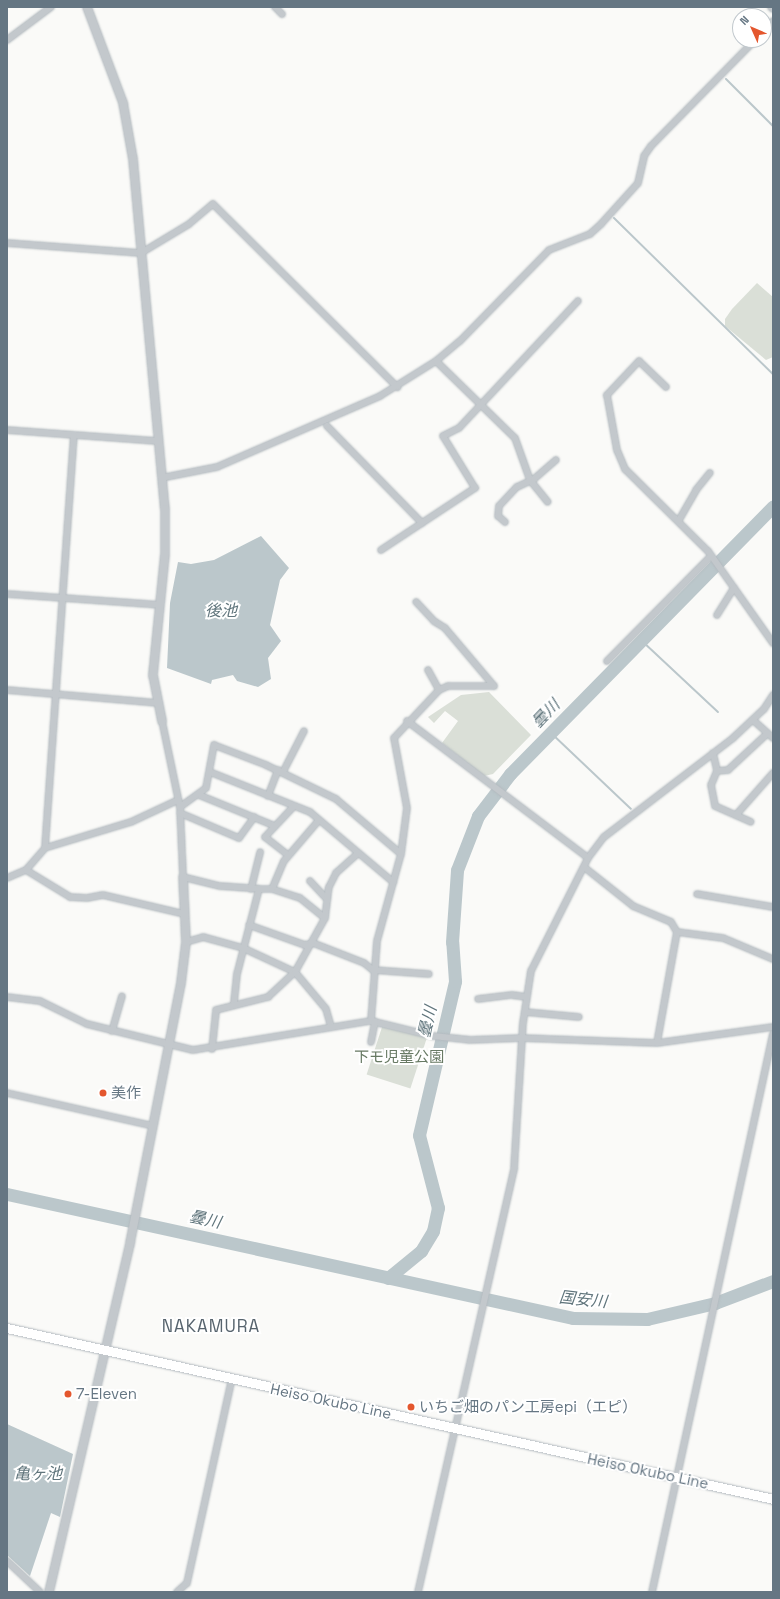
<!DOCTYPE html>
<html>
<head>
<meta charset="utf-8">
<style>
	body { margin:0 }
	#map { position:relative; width:780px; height:1599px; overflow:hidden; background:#fafaf8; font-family:"Space Grotesk","Noto Sans JP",sans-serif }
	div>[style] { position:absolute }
	.green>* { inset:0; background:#dadfd7; transform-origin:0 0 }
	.water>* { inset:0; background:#bbc7cb }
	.stream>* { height:2px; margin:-1px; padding:0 1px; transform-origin:1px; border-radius:1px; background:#bbc7cb }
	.river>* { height:13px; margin:-6.5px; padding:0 6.5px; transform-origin:6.5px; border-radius:6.5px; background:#bbc7cb }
	.roads { filter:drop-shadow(0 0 1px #b3babf) drop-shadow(0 0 1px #b3babf) }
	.minor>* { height:6px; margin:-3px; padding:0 3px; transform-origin:3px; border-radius:3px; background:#c3c8cc }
	.tertiary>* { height:8px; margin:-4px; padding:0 4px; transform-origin:4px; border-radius:4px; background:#c3c8cc }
	.secondary>* { height:9px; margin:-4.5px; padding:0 4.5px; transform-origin:4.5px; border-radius:4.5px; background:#fff }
	.dots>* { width:11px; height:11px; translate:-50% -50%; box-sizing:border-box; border:2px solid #fff; border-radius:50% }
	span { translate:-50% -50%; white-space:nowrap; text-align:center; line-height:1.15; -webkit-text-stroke:4px #fff; paint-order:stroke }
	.park-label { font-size:15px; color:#687a64 }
	.poi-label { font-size:15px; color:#657683 }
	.left { translate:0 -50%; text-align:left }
	.street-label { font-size:15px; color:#657683 }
	.water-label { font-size:16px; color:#60757c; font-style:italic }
	.quarter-label { font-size:17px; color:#57646e; letter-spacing:1px }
	.frame { position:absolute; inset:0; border:8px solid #657683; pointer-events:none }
	.north { position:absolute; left:732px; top:8px; width:40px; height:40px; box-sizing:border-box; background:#fff; border:1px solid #c1c8cd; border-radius:50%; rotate:315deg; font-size:11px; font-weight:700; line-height:16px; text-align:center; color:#657683 }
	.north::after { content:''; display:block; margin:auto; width:14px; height:18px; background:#e4572e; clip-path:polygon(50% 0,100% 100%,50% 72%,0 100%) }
</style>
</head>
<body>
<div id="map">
	<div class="green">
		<div style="clip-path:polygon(757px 283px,773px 297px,773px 357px,766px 360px,725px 326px,725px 319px,732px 309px)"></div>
		<div style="clip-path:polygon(489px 692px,531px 735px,493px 774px,484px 776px,442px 743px,458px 721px,445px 711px,434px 723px,428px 717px,461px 695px)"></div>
		<div style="left:383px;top:1024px;width:46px;height:53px;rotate:18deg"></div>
	</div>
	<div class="water">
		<div style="clip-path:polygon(261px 536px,289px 568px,280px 580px,270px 625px,281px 641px,268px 658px,271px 679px,258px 687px,237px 681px,233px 675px,212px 680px,211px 684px,167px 668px,170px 603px,178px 562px,191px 564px,214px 560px)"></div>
		<div style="clip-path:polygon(7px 1424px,73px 1454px,60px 1517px,51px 1513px,30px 1576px,7px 1555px)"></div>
	</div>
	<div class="stream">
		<div style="left:726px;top:79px;width:66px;rotate:45deg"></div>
		<div style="left:614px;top:218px;width:223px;rotate:44.5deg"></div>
		<div style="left:642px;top:641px;width:104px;rotate:43.1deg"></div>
		<div style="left:551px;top:733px;width:110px;rotate:43.5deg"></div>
	</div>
	<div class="river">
		<div style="left:7px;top:1194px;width:579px;rotate:12.36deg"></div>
		<div style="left:573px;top:1318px;width:74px;rotate:0.8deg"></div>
		<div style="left:647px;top:1319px;width:70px;rotate:-13.2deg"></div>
		<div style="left:715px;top:1303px;width:62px;rotate:-20.8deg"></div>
		<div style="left:388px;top:1278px;width:43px;rotate:-39.3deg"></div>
		<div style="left:421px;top:1251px;width:23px;rotate:-59deg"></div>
		<div style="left:433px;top:1231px;width:24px;rotate:-78deg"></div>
		<div style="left:438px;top:1208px;width:75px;rotate:-104.6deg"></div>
		<div style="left:419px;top:1135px;width:158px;rotate:-76.8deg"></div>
		<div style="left:455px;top:981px;width:39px;rotate:-94deg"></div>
		<div style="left:452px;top:942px;width:72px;rotate:-86deg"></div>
		<div style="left:457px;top:870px;width:58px;rotate:-68.7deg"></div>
		<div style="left:478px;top:816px;width:53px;rotate:-52.7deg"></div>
		<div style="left:510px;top:774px;width:375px;rotate:-45.5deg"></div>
	</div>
	<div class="roads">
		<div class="minor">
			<div style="left:275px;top:7px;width:10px;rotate:45deg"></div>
			<div style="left:764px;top:31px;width:13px;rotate:-48deg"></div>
			<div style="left:7px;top:40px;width:55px;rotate:-36.9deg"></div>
			<div style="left:7px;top:243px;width:134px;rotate:4.3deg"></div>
			<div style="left:141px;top:253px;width:56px;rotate:-31.1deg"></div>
			<div style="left:189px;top:224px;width:31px;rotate:-40deg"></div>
			<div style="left:213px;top:204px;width:260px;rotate:44.8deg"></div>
			<div style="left:436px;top:361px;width:110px;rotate:44.3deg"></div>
			<div style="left:515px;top:438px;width:45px;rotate:70.3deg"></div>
			<div style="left:530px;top:480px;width:28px;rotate:51deg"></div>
			<div style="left:666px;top:387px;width:37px;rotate:-136deg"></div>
			<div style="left:639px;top:361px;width:47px;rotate:133.3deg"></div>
			<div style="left:607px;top:395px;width:56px;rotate:79.7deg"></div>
			<div style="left:617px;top:450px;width:21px;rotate:67deg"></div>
			<div style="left:625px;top:469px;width:117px;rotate:44.7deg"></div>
			<div style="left:708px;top:551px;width:113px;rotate:54.8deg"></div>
			<div style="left:327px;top:426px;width:136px;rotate:45.6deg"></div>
			<div style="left:7px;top:430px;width:150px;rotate:4.2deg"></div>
			<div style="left:161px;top:478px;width:57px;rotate:-11.1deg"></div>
			<div style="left:217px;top:467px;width:178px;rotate:-23.5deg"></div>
			<div style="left:380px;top:396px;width:66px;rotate:-32deg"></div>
			<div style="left:436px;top:361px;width:31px;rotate:-40deg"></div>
			<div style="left:460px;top:341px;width:127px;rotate:-45.6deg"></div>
			<div style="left:549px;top:250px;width:44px;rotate:-21.3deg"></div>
			<div style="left:590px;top:234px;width:15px;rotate:-42deg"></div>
			<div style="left:601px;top:224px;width:55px;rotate:-47.9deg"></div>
			<div style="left:638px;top:183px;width:28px;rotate:-77deg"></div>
			<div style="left:644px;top:156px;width:12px;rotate:-55deg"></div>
			<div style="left:651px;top:146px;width:148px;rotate:-45.5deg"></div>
			<div style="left:679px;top:520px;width:34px;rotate:-60deg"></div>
			<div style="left:696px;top:490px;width:22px;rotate:-51deg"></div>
			<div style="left:505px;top:522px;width:9px;rotate:-139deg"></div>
			<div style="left:498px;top:516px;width:10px;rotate:-84deg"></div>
			<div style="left:499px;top:506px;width:26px;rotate:-47deg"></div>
			<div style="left:517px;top:487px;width:19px;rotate:-25deg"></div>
			<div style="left:534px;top:479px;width:29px;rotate:-41deg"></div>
			<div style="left:381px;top:550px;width:113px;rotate:-33.4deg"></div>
			<div style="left:475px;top:488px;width:61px;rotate:-121.6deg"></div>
			<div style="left:443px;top:436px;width:18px;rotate:-27deg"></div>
			<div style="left:459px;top:428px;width:174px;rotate:-46.9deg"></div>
			<div style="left:7px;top:594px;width:152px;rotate:4.1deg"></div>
			<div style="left:717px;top:615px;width:32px;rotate:-58deg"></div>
			<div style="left:607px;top:661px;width:148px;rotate:-45.3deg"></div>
			<div style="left:428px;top:670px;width:23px;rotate:61deg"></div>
			<div style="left:7px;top:690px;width:152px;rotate:4.9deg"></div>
			<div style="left:753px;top:720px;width:27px;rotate:42deg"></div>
			<div style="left:162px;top:721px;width:88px;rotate:78.2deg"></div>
			<div style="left:180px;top:807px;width:70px;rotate:87.5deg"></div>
			<div style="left:183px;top:877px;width:38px;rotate:14deg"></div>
			<div style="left:220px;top:886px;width:39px;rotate:4deg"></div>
			<div style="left:259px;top:889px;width:88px;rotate:104.5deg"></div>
			<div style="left:237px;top:974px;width:30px;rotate:96deg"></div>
			<div style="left:407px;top:721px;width:227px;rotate:37.1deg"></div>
			<div style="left:713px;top:753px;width:18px;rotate:77deg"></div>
			<div style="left:717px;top:771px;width:15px;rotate:113deg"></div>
			<div style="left:711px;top:785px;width:21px;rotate:79deg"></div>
			<div style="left:715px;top:806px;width:39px;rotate:24deg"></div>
			<div style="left:717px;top:771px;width:11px;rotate:-5deg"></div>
			<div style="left:728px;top:770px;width:54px;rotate:-42.8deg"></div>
			<div style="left:210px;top:772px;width:108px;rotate:21.8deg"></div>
			<div style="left:310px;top:812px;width:109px;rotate:40.1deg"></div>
			<div style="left:283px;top:772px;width:46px;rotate:-62.9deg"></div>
			<div style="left:199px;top:795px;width:82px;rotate:22.2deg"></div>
			<div style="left:268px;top:796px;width:28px;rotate:-69deg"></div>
			<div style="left:180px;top:807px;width:32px;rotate:-36deg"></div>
			<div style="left:206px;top:788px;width:44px;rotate:-79.5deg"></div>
			<div style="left:214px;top:745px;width:56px;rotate:21deg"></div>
			<div style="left:266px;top:765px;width:78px;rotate:25.9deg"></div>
			<div style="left:336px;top:799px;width:85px;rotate:40.2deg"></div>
			<div style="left:180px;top:813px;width:64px;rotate:23deg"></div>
			<div style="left:239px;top:838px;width:26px;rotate:-54deg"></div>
			<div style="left:736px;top:815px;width:56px;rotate:-48.6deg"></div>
			<div style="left:45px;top:848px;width:413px;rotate:-86deg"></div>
			<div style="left:288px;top:855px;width:29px;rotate:-142deg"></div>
			<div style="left:265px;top:837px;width:42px;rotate:-46.9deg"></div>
			<div style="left:584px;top:867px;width:63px;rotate:38.5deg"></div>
			<div style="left:633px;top:906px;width:41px;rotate:22.8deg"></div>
			<div style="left:671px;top:922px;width:12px;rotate:59deg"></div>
			<div style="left:677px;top:932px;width:46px;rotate:7.4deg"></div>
			<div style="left:723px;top:938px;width:54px;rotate:22.8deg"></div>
			<div style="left:26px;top:870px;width:52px;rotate:31.5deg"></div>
			<div style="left:70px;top:897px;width:17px;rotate:3deg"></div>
			<div style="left:87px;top:898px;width:16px;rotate:-11deg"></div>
			<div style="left:103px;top:895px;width:83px;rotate:13.2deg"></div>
			<div style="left:7px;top:878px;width:21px;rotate:-23deg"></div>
			<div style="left:26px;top:870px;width:29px;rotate:-49deg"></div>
			<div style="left:45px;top:848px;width:90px;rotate:-16.8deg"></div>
			<div style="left:131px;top:822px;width:52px;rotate:-25.1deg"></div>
			<div style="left:310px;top:881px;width:25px;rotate:47deg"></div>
			<div style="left:251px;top:889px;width:38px;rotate:-76deg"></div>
			<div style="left:259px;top:889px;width:13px"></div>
			<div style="left:272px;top:889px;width:29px;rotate:18deg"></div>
			<div style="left:300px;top:898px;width:32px;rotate:39deg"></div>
			<div style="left:272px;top:889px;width:30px;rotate:-67deg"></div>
			<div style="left:284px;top:861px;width:54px;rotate:-49.5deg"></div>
			<div style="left:697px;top:894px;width:77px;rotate:9.7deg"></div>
			<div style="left:249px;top:925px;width:59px;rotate:19.7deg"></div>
			<div style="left:305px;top:945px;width:8px;rotate:-14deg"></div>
			<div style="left:313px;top:943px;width:55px;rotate:21.4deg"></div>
			<div style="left:364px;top:963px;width:11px;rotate:38deg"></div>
			<div style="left:373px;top:970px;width:56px;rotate:4.1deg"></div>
			<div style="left:186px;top:942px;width:18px;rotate:-16deg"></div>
			<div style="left:203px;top:937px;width:41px;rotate:15.4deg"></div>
			<div style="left:243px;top:948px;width:57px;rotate:24.8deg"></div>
			<div style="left:295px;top:972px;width:48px;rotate:50deg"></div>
			<div style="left:326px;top:1009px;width:18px;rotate:74deg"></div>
			<div style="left:7px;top:997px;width:33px;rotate:7deg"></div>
			<div style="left:40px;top:1001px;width:52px;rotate:26.1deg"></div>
			<div style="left:87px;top:1024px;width:109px;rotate:13.8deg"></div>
			<div style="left:193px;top:1050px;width:180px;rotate:-9.3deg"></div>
			<div style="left:371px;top:1021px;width:64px;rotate:13.6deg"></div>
			<div style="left:433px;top:1036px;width:36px;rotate:6deg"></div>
			<div style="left:469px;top:1040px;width:53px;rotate:-2.2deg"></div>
			<div style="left:522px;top:1038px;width:135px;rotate:2.1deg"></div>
			<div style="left:657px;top:1043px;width:117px;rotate:-7.9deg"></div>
			<div style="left:478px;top:999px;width:34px;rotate:-7deg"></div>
			<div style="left:512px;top:995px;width:15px;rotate:8deg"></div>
			<div style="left:525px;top:1012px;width:54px;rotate:5.3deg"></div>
			<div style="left:371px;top:1021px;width:80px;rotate:-85.7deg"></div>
			<div style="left:377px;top:941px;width:90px;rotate:-74.6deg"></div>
			<div style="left:401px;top:854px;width:46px;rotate:-82.6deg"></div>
			<div style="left:407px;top:808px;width:71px;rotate:-100.5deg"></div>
			<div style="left:394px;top:738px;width:66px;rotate:-46.8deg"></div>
			<div style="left:439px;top:690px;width:10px;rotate:-24deg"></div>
			<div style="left:448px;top:686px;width:46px"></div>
			<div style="left:494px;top:686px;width:76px;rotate:-130.2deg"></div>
			<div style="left:445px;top:628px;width:13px;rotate:-148deg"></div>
			<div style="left:434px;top:621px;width:26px;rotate:-133deg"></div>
			<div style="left:112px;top:1031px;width:36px;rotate:-74deg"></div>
			<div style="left:371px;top:1042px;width:21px;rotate:-79deg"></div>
			<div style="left:657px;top:1043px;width:113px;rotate:-79.8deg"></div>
			<div style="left:212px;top:1049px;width:39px;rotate:-84deg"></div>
			<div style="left:216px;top:1010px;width:54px;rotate:-14deg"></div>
			<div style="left:268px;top:997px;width:37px;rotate:-43deg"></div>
			<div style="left:295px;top:972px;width:62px;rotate:-60.9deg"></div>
			<div style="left:325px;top:918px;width:31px;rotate:-83deg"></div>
			<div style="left:329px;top:887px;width:16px;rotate:-63deg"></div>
			<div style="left:336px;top:873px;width:30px;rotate:-42deg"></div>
			<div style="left:7px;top:1093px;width:150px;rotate:12.7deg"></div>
			<div style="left:7px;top:1561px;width:45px;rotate:43.2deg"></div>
			<div style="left:177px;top:1592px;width:13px;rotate:-42deg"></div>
			<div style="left:187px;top:1583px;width:209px;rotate:-77.6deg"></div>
			<div style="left:418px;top:1592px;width:434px;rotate:-77.2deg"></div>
			<div style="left:514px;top:1169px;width:146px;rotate:-86.5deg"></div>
			<div style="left:523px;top:1023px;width:53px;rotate:-81.3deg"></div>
			<div style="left:531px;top:971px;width:127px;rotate:-63.2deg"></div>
			<div style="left:588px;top:858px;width:26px;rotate:-53deg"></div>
			<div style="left:604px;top:837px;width:163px;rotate:-37.5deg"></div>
			<div style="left:733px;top:738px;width:42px;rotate:-43.1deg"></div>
			<div style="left:764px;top:709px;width:17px;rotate:-57deg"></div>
			<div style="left:652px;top:1592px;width:571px;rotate:-77.77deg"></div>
		</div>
		<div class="tertiary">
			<div style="left:87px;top:7px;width:103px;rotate:69.4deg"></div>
			<div style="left:123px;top:103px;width:57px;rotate:79.9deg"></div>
			<div style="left:133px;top:159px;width:351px;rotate:84.8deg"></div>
			<div style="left:165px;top:509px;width:45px;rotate:90deg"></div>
			<div style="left:165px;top:554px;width:122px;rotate:95.7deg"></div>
			<div style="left:153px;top:675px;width:47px;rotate:78.9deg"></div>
			<div style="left:772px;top:7px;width:1px;rotate:45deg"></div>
			<div style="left:49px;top:1592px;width:358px;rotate:-76.9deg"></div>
			<div style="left:130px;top:1243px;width:265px;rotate:-78.9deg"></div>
			<div style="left:181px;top:983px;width:41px;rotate:-83deg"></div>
			<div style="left:186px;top:942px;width:65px;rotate:-92.6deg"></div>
		</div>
		<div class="secondary">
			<div style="left:7px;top:1328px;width:785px;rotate:12.58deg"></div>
		</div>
	</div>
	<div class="dots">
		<div style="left:103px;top:1093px;background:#e4572e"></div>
		<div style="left:68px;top:1394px;background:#e4572e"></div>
		<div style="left:411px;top:1407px;background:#e4572e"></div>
	</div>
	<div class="park-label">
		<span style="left:399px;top:1057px">下モ児童公園</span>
	</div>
	<div class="poi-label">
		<span class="left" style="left:111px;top:1093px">美作</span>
		<span class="left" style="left:76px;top:1394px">7-Eleven</span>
		<span class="left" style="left:419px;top:1407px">いちご畑のパン工房epi（エピ）</span>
	</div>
	<div class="street-label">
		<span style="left:331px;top:1401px;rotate:12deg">Heiso Okubo Line</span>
		<span style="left:648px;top:1471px;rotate:12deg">Heiso Okubo Line</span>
	</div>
	<div class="water-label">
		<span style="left:221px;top:611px">後池</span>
		<span style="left:546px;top:714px;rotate:-46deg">曇川</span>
		<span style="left:428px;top:1022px;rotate:-77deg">曇川</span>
		<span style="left:205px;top:1220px;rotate:12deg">曇川</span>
		<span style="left:583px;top:1300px;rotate:6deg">国安川</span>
		<span style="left:38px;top:1474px">亀ヶ池</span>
	</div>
	<div class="quarter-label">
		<span style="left:211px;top:1327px">NAKAMURA</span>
	</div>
	<div class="frame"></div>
	<div class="north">N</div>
</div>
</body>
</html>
